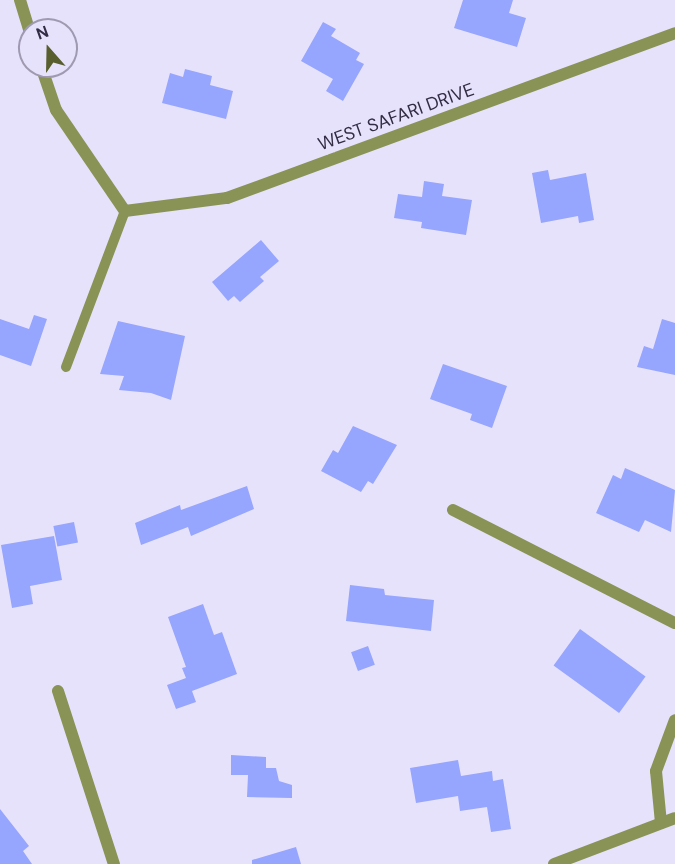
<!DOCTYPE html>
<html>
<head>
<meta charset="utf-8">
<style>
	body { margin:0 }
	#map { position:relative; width:675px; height:864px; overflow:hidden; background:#e7e2fb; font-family:"DM Sans",sans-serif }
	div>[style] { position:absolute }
	.building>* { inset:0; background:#96a5fd; transform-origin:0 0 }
	.service>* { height:10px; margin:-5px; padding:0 5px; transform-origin:5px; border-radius:5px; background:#8a9356 }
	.minor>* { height:12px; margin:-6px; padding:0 6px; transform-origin:6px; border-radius:6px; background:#8a9356 }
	span { translate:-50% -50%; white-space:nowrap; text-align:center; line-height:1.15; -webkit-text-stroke:4.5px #e7e2fb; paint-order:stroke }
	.street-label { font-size:18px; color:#322c44 }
	.north { position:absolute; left:18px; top:18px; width:60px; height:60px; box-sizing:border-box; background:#e7e2fb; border:2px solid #9f99b2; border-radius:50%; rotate:340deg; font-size:16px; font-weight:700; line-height:24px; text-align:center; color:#322c44 }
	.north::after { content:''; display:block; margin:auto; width:21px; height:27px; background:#585e2d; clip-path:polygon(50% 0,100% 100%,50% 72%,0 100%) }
</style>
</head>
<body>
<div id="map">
	<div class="building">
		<div style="clip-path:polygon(463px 0,513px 0,509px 13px,526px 18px,517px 47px,454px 28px)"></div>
		<div style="clip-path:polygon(323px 22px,336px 29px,331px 36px,360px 53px,356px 60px,364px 64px,343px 101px,326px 91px,333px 79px,301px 61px)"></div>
		<div style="clip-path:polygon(185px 69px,212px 76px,210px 85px,233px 91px,226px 119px,162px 103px,170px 73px,183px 77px)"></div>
		<div style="clip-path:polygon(548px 170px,550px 180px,586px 173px,594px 220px,579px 223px,578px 216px,541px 223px,532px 173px)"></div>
		<div style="clip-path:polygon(424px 181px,444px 184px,442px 196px,472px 200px,466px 235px,421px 228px,422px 222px,394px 218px,398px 194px,422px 197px)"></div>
		<div style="clip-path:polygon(261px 240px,279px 261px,260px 277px,264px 281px,240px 302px,234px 296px,228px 301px,212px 282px)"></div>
		<div style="clip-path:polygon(34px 315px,47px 319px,31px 366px,0 355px,0 319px,29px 329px)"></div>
		<div style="clip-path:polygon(662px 319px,675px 323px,675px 375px,637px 367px,644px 346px,653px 349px)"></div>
		<div style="clip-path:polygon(118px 321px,185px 336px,171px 400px,151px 393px,119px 390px,124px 376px,100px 374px)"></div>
		<div style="clip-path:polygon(443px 364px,507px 386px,492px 428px,470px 420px,472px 414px,430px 399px)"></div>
		<div style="clip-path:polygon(353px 426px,397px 445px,373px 484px,368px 481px,361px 492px,321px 471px,333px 450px,338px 453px)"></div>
		<div style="clip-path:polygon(625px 468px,675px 490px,671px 532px,645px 520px,639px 532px,596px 513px,613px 475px,621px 479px)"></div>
		<div style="clip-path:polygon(247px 486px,254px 509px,191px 536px,188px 527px,141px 545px,135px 523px,180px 505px,181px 510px)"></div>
		<div style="left:74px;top:522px;width:21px;height:21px;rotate:79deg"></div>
		<div style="clip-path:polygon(54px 536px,62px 580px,30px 586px,33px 604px,12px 608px,1px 545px)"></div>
		<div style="clip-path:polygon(350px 585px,384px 589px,385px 595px,434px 600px,431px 631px,346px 621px)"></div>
		<div style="clip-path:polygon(203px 604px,214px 635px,222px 632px,237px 674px,192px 691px,196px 702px,176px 709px,167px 685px,186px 678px,182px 668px,186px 667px,168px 617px)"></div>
		<div style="left:580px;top:629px;width:81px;height:45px;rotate:36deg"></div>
		<div style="left:368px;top:646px;width:20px;height:18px;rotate:70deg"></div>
		<div style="clip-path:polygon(231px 755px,266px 757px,266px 768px,276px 768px,279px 781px,292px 785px,292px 798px,247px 797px,248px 775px,231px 775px)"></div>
		<div style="clip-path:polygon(458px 760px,461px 776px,492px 771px,493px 781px,503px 779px,511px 829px,491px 832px,487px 807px,460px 811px,458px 796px,416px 803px,410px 768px)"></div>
		<div style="clip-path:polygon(0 809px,29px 846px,23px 851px,32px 864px,0 864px)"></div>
		<div style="clip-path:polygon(296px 847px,301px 864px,252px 864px,252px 860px)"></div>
	</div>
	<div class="service">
		<div style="left:66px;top:367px;width:167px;rotate:-69.3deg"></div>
	</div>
	<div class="minor">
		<div style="left:20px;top:0;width:34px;rotate:73deg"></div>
		<div style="left:41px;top:66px;width:46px;rotate:71.2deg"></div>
		<div style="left:56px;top:110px;width:122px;rotate:55.7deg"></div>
		<div style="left:125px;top:211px;width:103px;rotate:-7.3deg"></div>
		<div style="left:227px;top:198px;width:477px;rotate:-20.2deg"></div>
		<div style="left:453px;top:510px;width:249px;rotate:27deg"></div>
		<div style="left:58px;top:691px;width:182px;rotate:72.1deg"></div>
		<div style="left:661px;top:823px;width:52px;rotate:-95.5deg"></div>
		<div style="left:656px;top:771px;width:54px;rotate:-69.6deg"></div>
		<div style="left:554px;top:864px;width:129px;rotate:-20.8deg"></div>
	</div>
	<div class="street-label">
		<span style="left:396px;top:117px;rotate:-20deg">WEST SAFARI DRIVE</span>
	</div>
	<div class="north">N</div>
</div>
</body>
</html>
